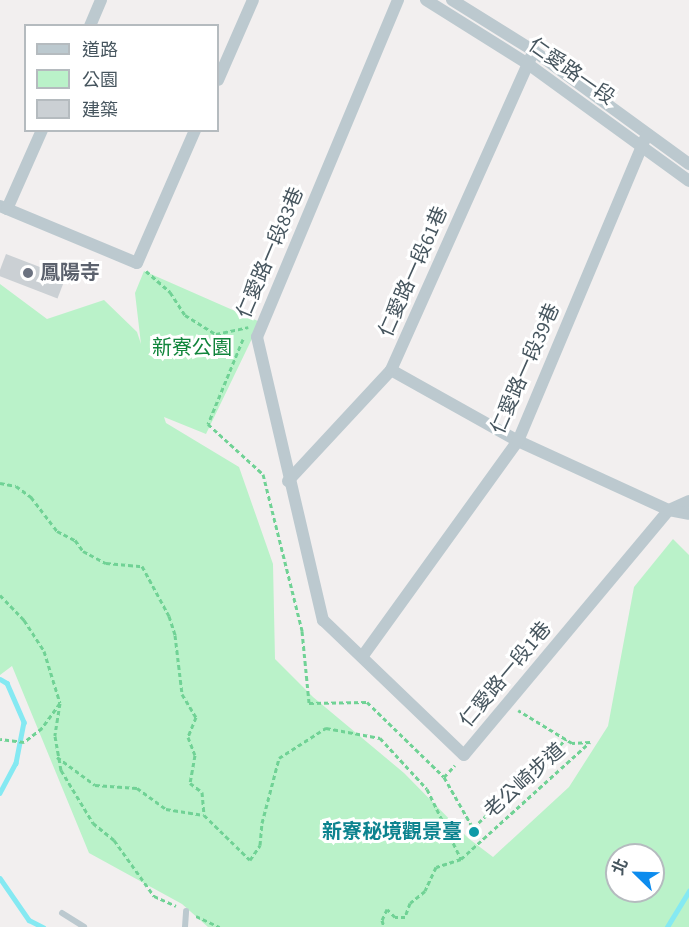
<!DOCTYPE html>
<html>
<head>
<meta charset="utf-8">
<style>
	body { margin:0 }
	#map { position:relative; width:689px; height:927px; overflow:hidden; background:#f2efef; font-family:"Source Sans 3","Noto Sans TC",sans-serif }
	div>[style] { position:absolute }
	.green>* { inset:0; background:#baf2c9 }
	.stream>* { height:4.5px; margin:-2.25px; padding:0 2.25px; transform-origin:2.25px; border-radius:2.25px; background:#85e9f2 }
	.building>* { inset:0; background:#cbd0d4; transform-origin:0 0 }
	.path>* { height:3px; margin-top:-1.5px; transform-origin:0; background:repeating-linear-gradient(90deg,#70d295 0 4.5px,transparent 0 7.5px) }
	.lane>* { height:6px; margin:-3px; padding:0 3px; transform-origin:3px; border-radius:3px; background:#bcc9cf }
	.street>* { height:12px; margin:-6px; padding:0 6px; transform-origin:6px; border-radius:6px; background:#bcc9cf }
	.dots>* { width:16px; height:16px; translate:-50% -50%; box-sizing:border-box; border:3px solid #fff; border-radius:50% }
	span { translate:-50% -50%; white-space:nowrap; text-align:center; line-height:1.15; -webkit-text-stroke:6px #fff; paint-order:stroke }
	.street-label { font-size:20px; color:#46555e }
	.worship-label { font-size:20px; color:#5b616d; font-weight:700 }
	.left { translate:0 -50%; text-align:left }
	.park-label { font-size:20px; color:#11853c }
	.culture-label { font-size:20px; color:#0d838f; font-weight:700 }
	.right { translate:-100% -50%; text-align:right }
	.legend { position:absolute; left:24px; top:24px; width:195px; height:108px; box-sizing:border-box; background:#fff; border:2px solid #b5bbbf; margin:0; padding:8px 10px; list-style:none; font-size:18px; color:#46555e }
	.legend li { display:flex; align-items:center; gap:12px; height:30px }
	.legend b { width:30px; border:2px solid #b5bbbf }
	.north { position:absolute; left:605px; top:843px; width:60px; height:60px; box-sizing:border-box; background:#fff; border:2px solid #b5bbbf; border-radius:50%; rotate:293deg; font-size:16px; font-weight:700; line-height:24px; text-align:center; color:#46555e }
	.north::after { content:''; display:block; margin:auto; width:21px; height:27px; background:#0d8cee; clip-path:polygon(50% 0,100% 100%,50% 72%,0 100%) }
</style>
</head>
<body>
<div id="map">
	<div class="green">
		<div style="clip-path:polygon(evenodd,144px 271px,260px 322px,206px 434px,164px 417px,166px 423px,239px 467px,273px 564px,275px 659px,313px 697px,404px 773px,468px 838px,493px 857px,569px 787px,608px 726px,634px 587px,673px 539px,689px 555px,689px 927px,208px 927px,182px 904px,89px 853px,12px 666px,0 675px,0 284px,47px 319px,104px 300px,137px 332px,141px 344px,135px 293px,144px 271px,617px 855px,653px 855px,653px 891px,617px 891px,617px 855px)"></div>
	</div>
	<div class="stream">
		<div style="left:0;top:679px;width:8px;rotate:30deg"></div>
		<div style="left:7px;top:683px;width:43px;rotate:66.4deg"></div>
		<div style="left:24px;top:722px;width:42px;rotate:101deg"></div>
		<div style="left:16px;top:763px;width:34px;rotate:118deg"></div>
		<div style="left:0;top:878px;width:51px;rotate:55.4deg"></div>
		<div style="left:29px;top:920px;width:16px;rotate:27deg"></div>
		<div style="left:667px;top:927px;width:42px;rotate:-58.6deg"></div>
	</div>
	<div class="building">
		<div style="left:6px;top:254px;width:64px;height:23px;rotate:21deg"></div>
	</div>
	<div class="path">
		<div style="left:146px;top:271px;width:32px;rotate:41deg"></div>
		<div style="left:170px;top:292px;width:27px;rotate:57deg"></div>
		<div style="left:185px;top:315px;width:36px;rotate:32deg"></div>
		<div style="left:216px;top:334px;width:33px;rotate:-12deg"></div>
		<div style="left:243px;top:339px;width:92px;rotate:112.4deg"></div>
		<div style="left:208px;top:424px;width:74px;rotate:42.3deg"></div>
		<div style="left:263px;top:474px;width:162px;rotate:76deg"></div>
		<div style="left:302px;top:631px;width:72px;rotate:84.4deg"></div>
		<div style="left:309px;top:703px;width:58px;rotate:-1deg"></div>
		<div style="left:367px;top:702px;width:107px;rotate:44.2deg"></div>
		<div style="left:444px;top:777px;width:59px;rotate:60.4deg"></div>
		<div style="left:473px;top:828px;width:129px;rotate:-43.7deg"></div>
		<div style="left:0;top:483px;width:16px;rotate:11deg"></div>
		<div style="left:16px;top:486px;width:19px;rotate:36deg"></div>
		<div style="left:31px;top:497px;width:43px;rotate:52.6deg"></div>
		<div style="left:57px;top:531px;width:20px;rotate:27deg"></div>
		<div style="left:75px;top:540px;width:14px;rotate:54deg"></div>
		<div style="left:83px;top:551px;width:26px;rotate:28deg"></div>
		<div style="left:106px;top:563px;width:36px;rotate:5deg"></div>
		<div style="left:142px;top:566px;width:57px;rotate:61.6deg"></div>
		<div style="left:169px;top:616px;width:20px;rotate:72deg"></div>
		<div style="left:175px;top:635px;width:59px;rotate:83.2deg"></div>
		<div style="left:182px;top:694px;width:27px;rotate:59deg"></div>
		<div style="left:196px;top:717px;width:22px;rotate:112deg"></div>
		<div style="left:188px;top:737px;width:19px;rotate:69deg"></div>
		<div style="left:195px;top:755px;width:28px;rotate:100deg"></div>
		<div style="left:190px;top:783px;width:15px;rotate:37deg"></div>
		<div style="left:202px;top:792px;width:23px;rotate:85deg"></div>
		<div style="left:0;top:595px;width:35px;rotate:46deg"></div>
		<div style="left:24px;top:620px;width:37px;rotate:57deg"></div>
		<div style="left:44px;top:651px;width:54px;rotate:72.9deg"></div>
		<div style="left:60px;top:703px;width:31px;rotate:126deg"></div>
		<div style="left:42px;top:728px;width:23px;rotate:142deg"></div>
		<div style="left:24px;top:742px;width:24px;rotate:-173deg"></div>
		<div style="left:60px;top:703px;width:33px;rotate:99deg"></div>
		<div style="left:55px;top:736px;width:35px;rotate:80deg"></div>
		<div style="left:61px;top:770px;width:62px;rotate:58.9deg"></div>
		<div style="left:93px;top:823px;width:27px;rotate:39deg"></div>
		<div style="left:114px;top:840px;width:69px;rotate:54.5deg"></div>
		<div style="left:154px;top:896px;width:24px;rotate:24deg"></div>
		<div style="left:57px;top:757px;width:47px;rotate:36.4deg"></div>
		<div style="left:95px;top:785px;width:42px;rotate:4.1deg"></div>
		<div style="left:137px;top:788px;width:36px;rotate:36deg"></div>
		<div style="left:166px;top:809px;width:38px;rotate:9deg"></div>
		<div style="left:204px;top:815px;width:64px;rotate:44.4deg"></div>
		<div style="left:250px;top:860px;width:18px;rotate:-56deg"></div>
		<div style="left:260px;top:845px;width:22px;rotate:-85deg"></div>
		<div style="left:262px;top:823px;width:67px;rotate:-75.3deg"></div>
		<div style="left:279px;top:758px;width:56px;rotate:-32.6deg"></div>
		<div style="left:326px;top:728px;width:55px;rotate:10.5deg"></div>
		<div style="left:380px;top:738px;width:69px;rotate:47.3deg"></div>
		<div style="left:427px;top:789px;width:78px;rotate:64.1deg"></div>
		<div style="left:461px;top:859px;width:26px;rotate:162deg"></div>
		<div style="left:436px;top:867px;width:26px;rotate:115deg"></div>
		<div style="left:425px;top:891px;width:19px;rotate:141deg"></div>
		<div style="left:410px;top:903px;width:15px;rotate:110deg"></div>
		<div style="left:405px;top:917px;width:10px;rotate:180deg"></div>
		<div style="left:395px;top:917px;width:11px;rotate:-135deg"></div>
		<div style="left:387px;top:909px;width:12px;rotate:114deg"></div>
		<div style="left:382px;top:920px;width:7px;rotate:74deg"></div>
		<div style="left:444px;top:777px;width:16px;rotate:-47deg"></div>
		<div style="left:461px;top:859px;width:174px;rotate:-42.2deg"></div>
		<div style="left:590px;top:742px;width:18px;rotate:177deg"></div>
		<div style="left:572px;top:743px;width:63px;rotate:-148.6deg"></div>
		<div style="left:196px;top:916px;width:26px;rotate:25deg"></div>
	</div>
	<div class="lane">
		<div style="left:62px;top:913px;width:26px;rotate:32deg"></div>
		<div style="left:185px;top:927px;width:16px;rotate:-86deg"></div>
	</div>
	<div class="street">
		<div style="left:398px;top:0;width:365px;rotate:112.7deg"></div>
		<div style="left:257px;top:337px;width:291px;rotate:76.9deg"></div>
		<div style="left:323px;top:620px;width:195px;rotate:43.8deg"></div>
		<div style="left:464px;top:755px;width:319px;rotate:-50.1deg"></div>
		<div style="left:669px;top:510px;width:22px;rotate:-24deg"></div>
		<div style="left:426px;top:0;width:120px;rotate:32.1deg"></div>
		<div style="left:528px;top:64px;width:199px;rotate:36deg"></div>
		<div style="left:452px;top:0;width:97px;rotate:31.9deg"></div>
		<div style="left:534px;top:51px;width:192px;rotate:36.1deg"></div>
		<div style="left:90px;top:26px;width:28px;rotate:-67deg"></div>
		<div style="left:218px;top:80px;width:87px;rotate:-66.4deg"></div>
		<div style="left:0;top:206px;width:148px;rotate:22.6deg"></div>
		<div style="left:137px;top:263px;width:145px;rotate:-66.4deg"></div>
		<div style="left:7px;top:209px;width:86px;rotate:-66.1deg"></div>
		<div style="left:391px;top:370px;width:145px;rotate:29.2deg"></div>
		<div style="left:518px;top:441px;width:166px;rotate:24.6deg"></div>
		<div style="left:669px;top:510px;width:20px;rotate:11deg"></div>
		<div style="left:288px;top:481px;width:151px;rotate:-47.1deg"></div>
		<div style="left:391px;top:370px;width:350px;rotate:-65.9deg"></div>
		<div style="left:362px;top:657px;width:266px;rotate:-54.2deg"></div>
		<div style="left:518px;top:441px;width:333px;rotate:-67.2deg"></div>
	</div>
	<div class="dots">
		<div style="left:28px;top:273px;background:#6b7280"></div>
		<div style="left:474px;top:832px;background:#0f9aa8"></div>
	</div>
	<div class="street-label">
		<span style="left:571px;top:72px;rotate:35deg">仁愛路一段</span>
		<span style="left:271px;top:253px;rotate:-67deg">仁愛路一段83巷</span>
		<span style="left:414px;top:272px;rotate:-66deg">仁愛路一段61巷</span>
		<span style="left:526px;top:369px;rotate:-66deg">仁愛路一段39巷</span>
		<span style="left:506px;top:675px;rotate:-50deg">仁愛路一段1巷</span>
		<span style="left:525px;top:781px;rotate:-42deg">老公崎步道</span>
	</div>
	<div class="worship-label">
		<span class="left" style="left:40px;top:273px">鳳陽寺</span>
	</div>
	<div class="park-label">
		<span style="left:192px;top:348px">新寮公園</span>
	</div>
	<div class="culture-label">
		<span class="right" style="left:462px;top:832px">新寮秘境觀景臺</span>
	</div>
	<ul class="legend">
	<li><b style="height:8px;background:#bcc9cf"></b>道路</li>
	<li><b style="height:16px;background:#baf2c9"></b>公園</li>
	<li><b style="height:16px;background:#cbd0d4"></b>建築</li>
	</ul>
	<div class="north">北</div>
</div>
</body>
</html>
